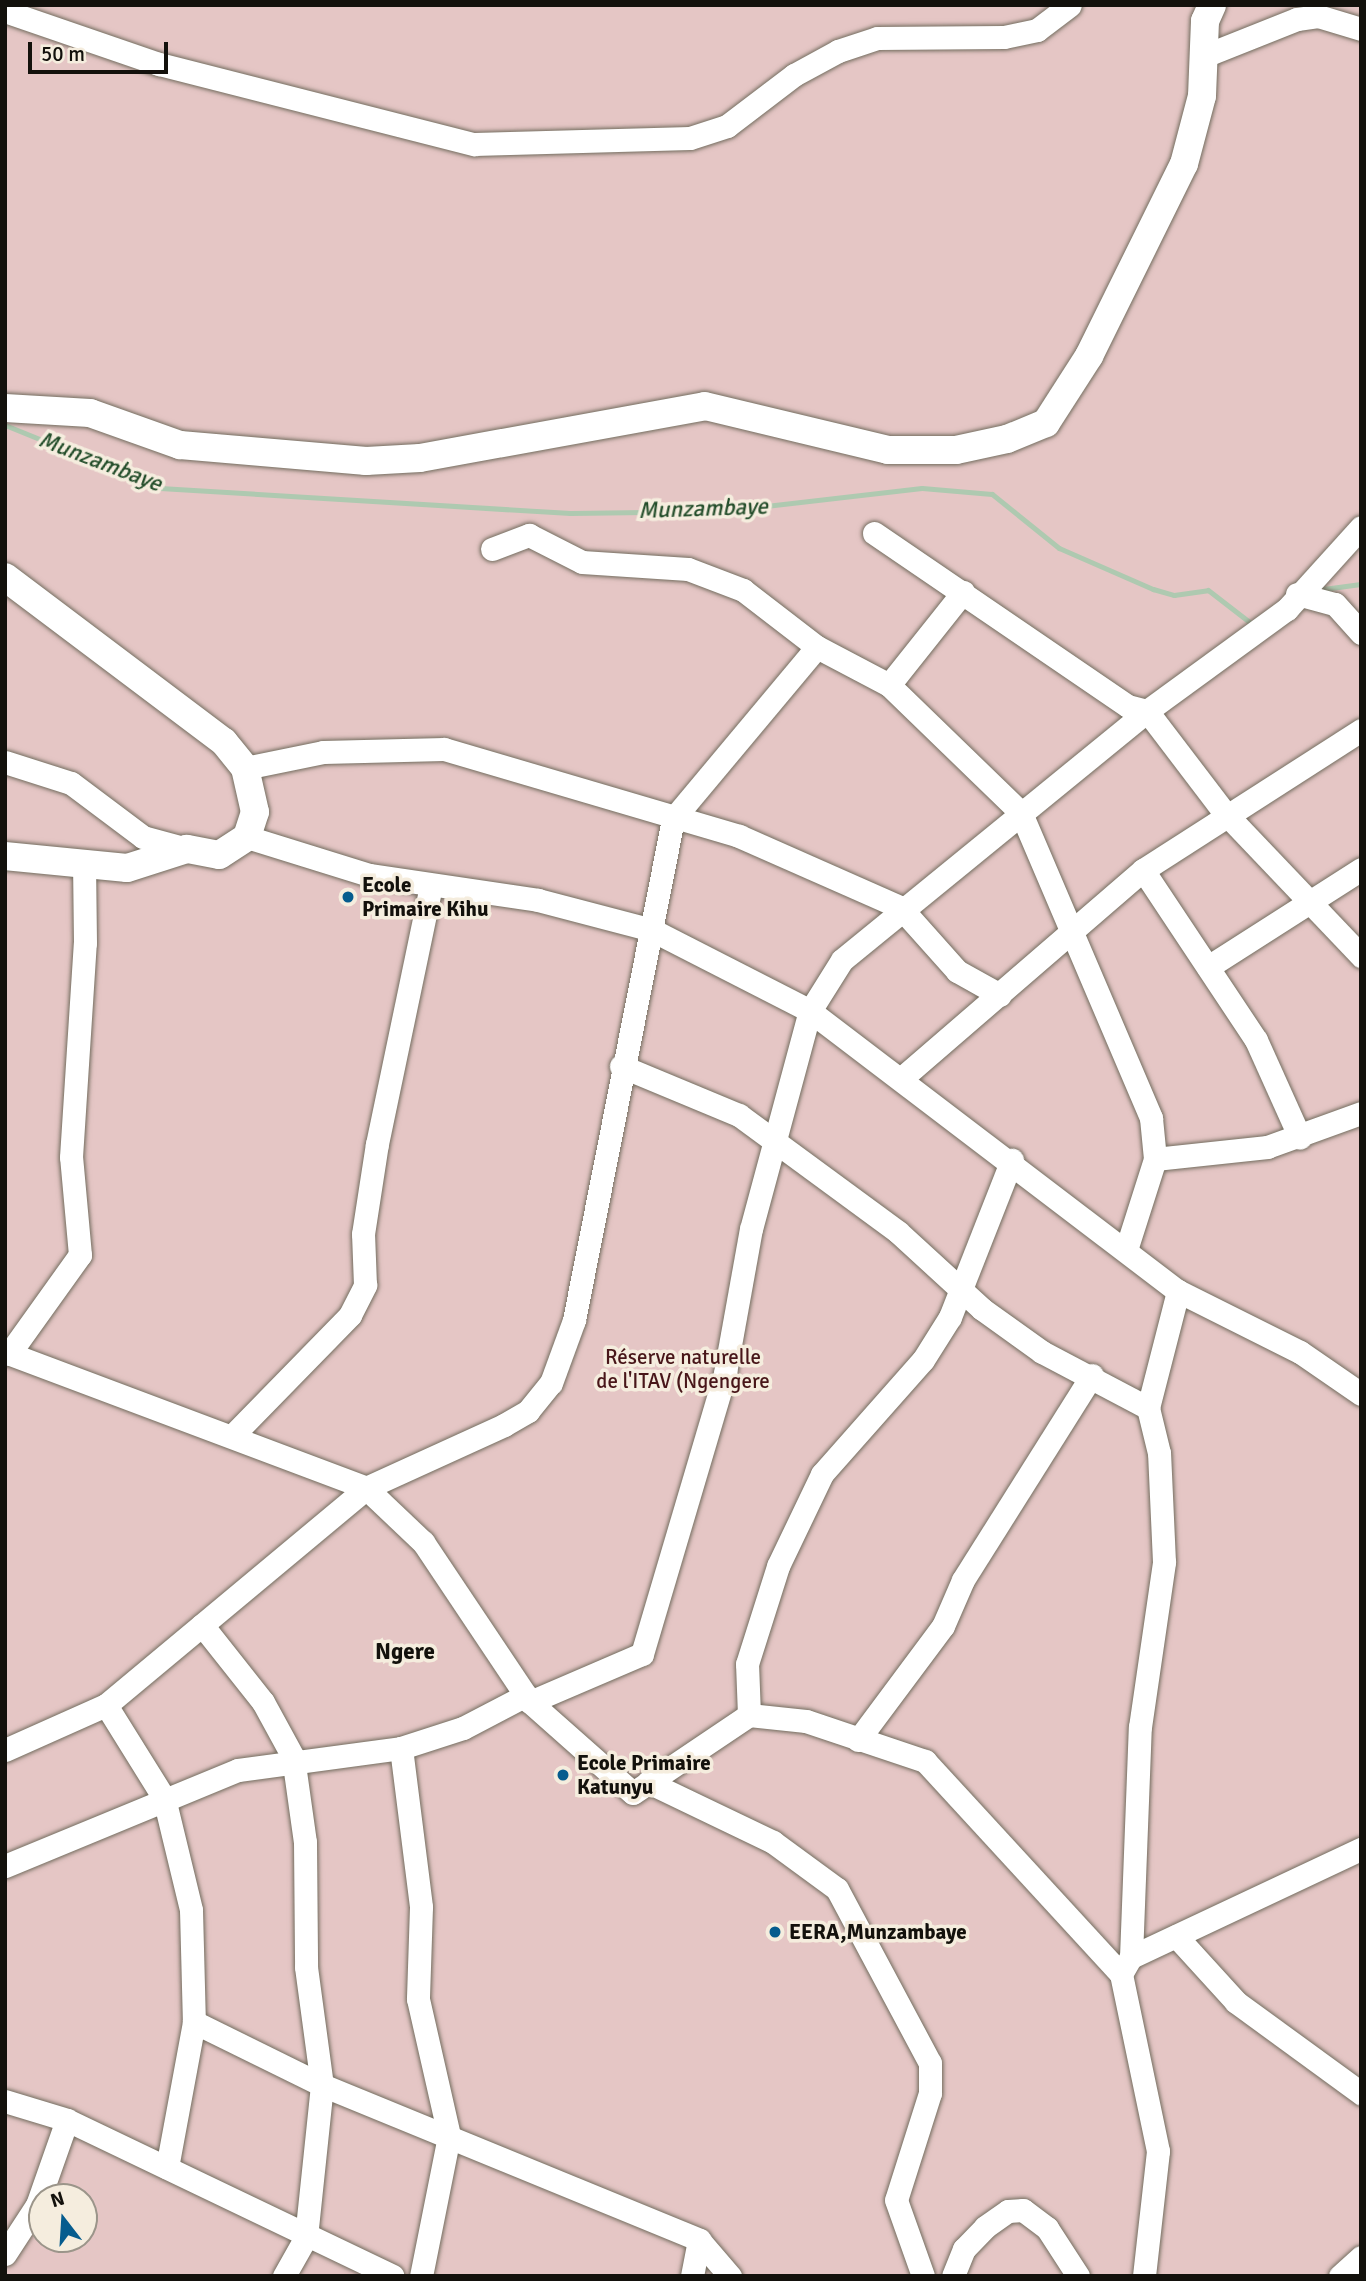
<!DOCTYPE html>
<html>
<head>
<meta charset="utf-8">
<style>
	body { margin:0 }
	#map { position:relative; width:1366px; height:2281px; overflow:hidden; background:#e8e0d1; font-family:Signika,sans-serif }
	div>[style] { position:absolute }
	.green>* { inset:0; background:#e5c6c5 }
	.stream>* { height:5px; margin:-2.5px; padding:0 2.5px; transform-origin:2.5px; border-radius:2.5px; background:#aec9b0 }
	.roads { filter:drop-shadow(0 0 2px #736d5f) drop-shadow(0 0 2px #736d5f) }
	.minor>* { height:23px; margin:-11.5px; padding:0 11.5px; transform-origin:11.5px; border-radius:11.5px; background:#fff }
	.tertiary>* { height:28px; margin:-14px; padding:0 14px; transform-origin:14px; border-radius:14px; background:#fff }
	.dots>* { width:19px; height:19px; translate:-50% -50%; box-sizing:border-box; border:4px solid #f5edde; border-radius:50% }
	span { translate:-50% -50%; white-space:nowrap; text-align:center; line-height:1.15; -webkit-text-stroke:7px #f5edde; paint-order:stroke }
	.poi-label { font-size:21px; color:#13110c; font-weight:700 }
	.left { translate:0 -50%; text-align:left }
	.park-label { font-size:21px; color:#481619 }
	.water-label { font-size:23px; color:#234d2a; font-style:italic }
	.neighbourhood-label { font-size:23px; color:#13110c; font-weight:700 }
	.frame { position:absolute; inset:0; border:7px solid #13110c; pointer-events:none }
	.north { position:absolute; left:28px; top:2183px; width:70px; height:70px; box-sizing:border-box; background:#f5edde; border:2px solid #9b958a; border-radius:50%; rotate:343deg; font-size:19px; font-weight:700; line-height:28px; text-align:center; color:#13110c }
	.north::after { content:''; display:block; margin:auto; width:24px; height:32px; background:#065c8e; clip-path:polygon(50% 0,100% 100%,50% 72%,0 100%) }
	.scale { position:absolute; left:28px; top:42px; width:140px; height:32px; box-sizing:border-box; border:4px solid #13110c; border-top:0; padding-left:9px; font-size:21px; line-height:24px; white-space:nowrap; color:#13110c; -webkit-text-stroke:5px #f5edde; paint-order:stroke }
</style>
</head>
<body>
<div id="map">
	<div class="green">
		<div style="clip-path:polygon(evenodd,5px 5px,1361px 5px,1361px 2276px,5px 2276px,5px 5px,42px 2197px,84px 2197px,84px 2239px,42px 2239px,42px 2197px)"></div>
	</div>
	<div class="stream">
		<div style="left:5px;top:425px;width:167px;rotate:22.1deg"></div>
		<div style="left:160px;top:488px;width:411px;rotate:3.5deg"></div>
		<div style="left:570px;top:513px;width:152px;rotate:-0.8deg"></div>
		<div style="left:722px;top:511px;width:201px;rotate:-6.6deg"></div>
		<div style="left:922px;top:488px;width:70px;rotate:4.9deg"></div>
		<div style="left:992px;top:494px;width:86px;rotate:38.9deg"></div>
		<div style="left:1059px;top:548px;width:103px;rotate:23.6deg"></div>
		<div style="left:1153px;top:589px;width:22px;rotate:16deg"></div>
		<div style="left:1174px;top:595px;width:34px;rotate:-8deg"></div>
		<div style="left:1208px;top:590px;width:56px;rotate:37.7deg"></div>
		<div style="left:1316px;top:590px;width:45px;rotate:-7.6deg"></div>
	</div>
	<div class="roads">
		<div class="minor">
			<div style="left:5px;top:11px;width:163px;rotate:19deg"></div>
			<div style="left:159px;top:64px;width:325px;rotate:14.3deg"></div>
			<div style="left:474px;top:144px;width:216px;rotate:-1.6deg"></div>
			<div style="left:690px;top:138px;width:39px;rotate:-18deg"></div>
			<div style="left:727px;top:126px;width:84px;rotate:-37.3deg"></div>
			<div style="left:794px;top:75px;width:50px;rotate:-28.6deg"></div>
			<div style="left:838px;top:51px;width:41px;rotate:-18.4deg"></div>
			<div style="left:877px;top:38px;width:127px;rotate:-0.5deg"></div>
			<div style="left:1004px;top:37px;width:34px;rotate:-12deg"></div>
			<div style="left:1037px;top:30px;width:41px;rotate:-37.1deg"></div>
			<div style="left:1204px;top:56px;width:100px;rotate:-21.7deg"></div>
			<div style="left:1297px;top:19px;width:21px;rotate:-8deg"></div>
			<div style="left:1318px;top:16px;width:45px;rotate:16.8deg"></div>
			<div style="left:874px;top:533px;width:307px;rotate:34.3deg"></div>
			<div style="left:1128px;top:706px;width:20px;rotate:15deg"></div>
			<div style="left:1147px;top:711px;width:127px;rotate:52.7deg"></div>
			<div style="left:1224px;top:812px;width:199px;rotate:46.4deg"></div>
			<div style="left:492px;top:549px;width:40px;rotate:-21deg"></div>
			<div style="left:529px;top:535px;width:59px;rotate:27deg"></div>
			<div style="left:582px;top:562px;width:106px;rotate:3.8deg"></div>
			<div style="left:688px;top:569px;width:59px;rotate:20.9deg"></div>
			<div style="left:743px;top:590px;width:93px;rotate:37.6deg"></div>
			<div style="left:817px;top:647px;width:81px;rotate:27.8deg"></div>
			<div style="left:889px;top:685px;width:184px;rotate:44.1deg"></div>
			<div style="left:1021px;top:813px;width:332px;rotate:66.9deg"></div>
			<div style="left:1151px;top:1118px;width:41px;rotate:84.4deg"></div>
			<div style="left:1155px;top:1159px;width:92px;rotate:107.7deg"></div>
			<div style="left:1297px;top:594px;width:39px;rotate:15deg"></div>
			<div style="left:1335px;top:604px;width:39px;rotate:48deg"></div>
			<div style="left:889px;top:685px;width:119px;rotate:-51.5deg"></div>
			<div style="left:5px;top:762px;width:69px;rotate:17.7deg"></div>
			<div style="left:71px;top:783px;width:90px;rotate:36.9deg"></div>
			<div style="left:143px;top:837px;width:46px;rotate:15.3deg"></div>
			<div style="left:245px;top:768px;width:80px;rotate:-11.6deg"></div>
			<div style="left:323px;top:752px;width:121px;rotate:-1.4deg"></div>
			<div style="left:444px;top:749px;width:308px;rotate:16.4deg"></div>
			<div style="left:739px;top:836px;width:176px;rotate:23.8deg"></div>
			<div style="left:900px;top:907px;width:86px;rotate:48.3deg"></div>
			<div style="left:957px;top:971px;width:49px;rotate:29.2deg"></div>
			<div style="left:247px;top:837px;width:128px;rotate:17.3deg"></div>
			<div style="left:369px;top:875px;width:171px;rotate:8.4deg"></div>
			<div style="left:538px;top:900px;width:118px;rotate:14.7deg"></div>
			<div style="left:652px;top:930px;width:178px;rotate:27.1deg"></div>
			<div style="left:810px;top:1011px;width:462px;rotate:37.3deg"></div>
			<div style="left:1178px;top:1291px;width:136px;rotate:26.6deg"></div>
			<div style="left:1300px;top:1352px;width:74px;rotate:34.5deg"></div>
			<div style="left:1143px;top:870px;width:204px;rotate:56.4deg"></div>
			<div style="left:1256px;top:1040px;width:107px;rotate:65.8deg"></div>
			<div style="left:1208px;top:967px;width:182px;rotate:-32.6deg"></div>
			<div style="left:621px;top:1066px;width:128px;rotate:22.6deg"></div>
			<div style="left:739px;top:1115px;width:197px;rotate:36.3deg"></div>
			<div style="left:898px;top:1232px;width:114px;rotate:42.5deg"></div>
			<div style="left:982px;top:1309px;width:74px;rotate:35.6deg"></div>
			<div style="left:1042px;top:1352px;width:120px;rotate:27.8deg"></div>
			<div style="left:903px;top:1077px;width:317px;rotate:-40.8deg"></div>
			<div style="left:1143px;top:870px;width:259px;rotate:-32.7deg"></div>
			<div style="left:1155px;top:1159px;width:113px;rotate:-6.1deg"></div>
			<div style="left:1267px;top:1147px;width:100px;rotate:-19.9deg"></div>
			<div style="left:5px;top:1352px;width:386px;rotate:20.6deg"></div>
			<div style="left:366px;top:1488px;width:79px;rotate:43.5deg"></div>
			<div style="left:423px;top:1542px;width:192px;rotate:56.2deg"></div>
			<div style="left:530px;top:1702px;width:137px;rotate:41.5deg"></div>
			<div style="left:633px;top:1793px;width:140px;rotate:-33.9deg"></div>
			<div style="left:749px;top:1715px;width:57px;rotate:6deg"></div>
			<div style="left:806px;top:1721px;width:126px;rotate:18.6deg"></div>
			<div style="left:925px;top:1761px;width:289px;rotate:47.4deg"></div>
			<div style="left:1121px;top:1974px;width:181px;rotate:78.2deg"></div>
			<div style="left:1158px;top:2151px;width:126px;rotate:96.4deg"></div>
			<div style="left:9px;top:1354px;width:122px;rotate:-54.4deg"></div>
			<div style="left:80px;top:1255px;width:98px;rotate:-95.2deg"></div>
			<div style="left:71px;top:1157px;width:214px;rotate:-86.3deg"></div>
			<div style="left:85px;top:943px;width:78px;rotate:-90.7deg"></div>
			<div style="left:235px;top:1433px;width:165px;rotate:-45.7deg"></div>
			<div style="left:350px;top:1315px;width:34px;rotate:-63deg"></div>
			<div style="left:365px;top:1285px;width:51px;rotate:-92.2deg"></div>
			<div style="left:363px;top:1234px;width:91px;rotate:-81.2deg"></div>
			<div style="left:377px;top:1144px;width:264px;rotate:-78.2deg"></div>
			<div style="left:202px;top:1625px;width:98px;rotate:51.6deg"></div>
			<div style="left:263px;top:1702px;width:63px;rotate:61.4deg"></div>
			<div style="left:293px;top:1757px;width:86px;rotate:82deg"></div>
			<div style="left:305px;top:1842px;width:125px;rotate:89.5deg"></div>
			<div style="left:306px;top:1967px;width:119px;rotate:82.3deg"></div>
			<div style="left:322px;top:2085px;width:153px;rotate:96deg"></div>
			<div style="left:306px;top:2237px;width:45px;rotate:119.4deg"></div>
			<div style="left:530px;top:1702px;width:122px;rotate:-23.2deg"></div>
			<div style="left:642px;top:1654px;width:293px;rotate:-73.5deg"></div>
			<div style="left:725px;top:1373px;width:146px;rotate:-79.8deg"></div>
			<div style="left:751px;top:1229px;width:226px;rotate:-74.9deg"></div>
			<div style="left:810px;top:1011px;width:60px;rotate:-57.9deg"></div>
			<div style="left:842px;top:960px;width:394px;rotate:-39.2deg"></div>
			<div style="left:1147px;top:711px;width:173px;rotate:-36.1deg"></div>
			<div style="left:1287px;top:609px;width:110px;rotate:-47.9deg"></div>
			<div style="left:106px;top:1705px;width:110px;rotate:58.1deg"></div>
			<div style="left:164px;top:1798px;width:115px;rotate:76.4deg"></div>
			<div style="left:191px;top:1910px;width:112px;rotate:88.5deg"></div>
			<div style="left:194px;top:2022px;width:148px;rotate:100.5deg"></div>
			<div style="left:749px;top:1715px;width:51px;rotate:-92.2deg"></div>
			<div style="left:747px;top:1664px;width:103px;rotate:-72.4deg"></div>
			<div style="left:778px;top:1566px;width:102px;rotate:-64.4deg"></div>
			<div style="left:822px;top:1474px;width:152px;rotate:-48.5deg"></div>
			<div style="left:923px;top:1360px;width:51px;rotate:-57.9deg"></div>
			<div style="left:950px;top:1317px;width:169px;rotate:-68.5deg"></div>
			<div style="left:858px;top:1740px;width:142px;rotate:-53.3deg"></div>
			<div style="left:943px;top:1626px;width:50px;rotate:-66.5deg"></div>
			<div style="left:963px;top:1580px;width:242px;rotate:-57.8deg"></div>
			<div style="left:401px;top:1748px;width:160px;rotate:82.8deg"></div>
			<div style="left:421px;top:1907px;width:92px;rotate:91.9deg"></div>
			<div style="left:418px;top:1999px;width:140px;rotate:77.2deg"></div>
			<div style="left:449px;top:2136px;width:143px;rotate:101.3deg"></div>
			<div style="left:5px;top:1750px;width:111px;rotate:-24deg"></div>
			<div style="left:106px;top:1705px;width:339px;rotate:-39.8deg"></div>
			<div style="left:366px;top:1488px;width:152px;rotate:-24.5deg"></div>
			<div style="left:504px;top:1425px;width:28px;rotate:-30deg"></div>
			<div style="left:528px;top:1411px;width:36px;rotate:-51deg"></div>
			<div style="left:551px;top:1383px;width:67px;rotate:-69.9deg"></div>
			<div style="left:574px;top:1320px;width:511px;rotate:-78.82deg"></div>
			<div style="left:673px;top:819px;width:224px;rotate:-50.1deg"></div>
			<div style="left:648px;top:1782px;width:139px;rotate:25.6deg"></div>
			<div style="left:773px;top:1842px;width:79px;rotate:36.3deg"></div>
			<div style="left:837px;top:1889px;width:197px;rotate:61.9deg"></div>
			<div style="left:930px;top:2063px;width:30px;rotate:90deg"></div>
			<div style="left:930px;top:2093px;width:112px;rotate:107.6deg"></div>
			<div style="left:896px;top:2200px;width:81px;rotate:70.4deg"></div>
			<div style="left:5px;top:1866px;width:252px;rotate:-22.4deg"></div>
			<div style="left:238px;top:1770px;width:164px;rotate:-7.7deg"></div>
			<div style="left:401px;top:1748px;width:65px;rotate:-17.9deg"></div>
			<div style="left:463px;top:1728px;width:71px;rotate:-27.6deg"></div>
			<div style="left:1176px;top:1936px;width:89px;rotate:47.7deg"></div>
			<div style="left:1236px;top:2002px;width:155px;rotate:36.1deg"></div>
			<div style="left:1131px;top:1957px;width:254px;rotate:-25.2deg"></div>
			<div style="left:1121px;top:1974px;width:20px;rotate:-60deg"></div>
			<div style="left:1131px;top:1957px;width:230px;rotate:-87.8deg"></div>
			<div style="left:1140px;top:1727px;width:167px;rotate:-81.7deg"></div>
			<div style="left:1164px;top:1562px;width:109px;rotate:-92.6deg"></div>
			<div style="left:1159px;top:1453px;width:46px;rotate:-103.7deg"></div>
			<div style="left:1148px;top:1408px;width:121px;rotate:-75.6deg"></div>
			<div style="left:194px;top:2022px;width:143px;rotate:26.2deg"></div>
			<div style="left:322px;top:2085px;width:408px;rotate:22.3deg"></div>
			<div style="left:699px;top:2240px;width:48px;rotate:49.3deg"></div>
			<div style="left:5px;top:2101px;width:65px;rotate:17deg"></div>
			<div style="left:67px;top:2120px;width:361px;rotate:25.6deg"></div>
			<div style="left:5px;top:2254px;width:59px;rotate:-56.9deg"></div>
			<div style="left:37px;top:2205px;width:90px;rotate:-70.6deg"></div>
			<div style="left:692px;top:2276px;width:37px;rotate:-79deg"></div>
			<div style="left:953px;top:2276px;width:29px;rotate:-68deg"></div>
			<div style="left:964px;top:2249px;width:30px;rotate:-46deg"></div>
			<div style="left:985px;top:2227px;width:28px;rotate:-35deg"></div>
			<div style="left:1008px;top:2211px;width:15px;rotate:-4deg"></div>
			<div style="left:1023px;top:2210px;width:30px;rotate:37deg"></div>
			<div style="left:1047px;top:2228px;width:57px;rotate:57.1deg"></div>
			<div style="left:1340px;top:2276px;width:28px;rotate:-42deg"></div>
		</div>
		<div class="tertiary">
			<div style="left:5px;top:408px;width:85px;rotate:3.4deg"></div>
			<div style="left:90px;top:413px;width:96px;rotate:19.6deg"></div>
			<div style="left:180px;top:445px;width:187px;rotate:4.9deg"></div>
			<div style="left:366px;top:461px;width:54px;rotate:-3.2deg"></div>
			<div style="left:420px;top:458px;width:290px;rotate:-10.3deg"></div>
			<div style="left:705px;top:406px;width:188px;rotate:13.5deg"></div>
			<div style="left:888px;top:450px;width:68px"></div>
			<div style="left:956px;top:450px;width:52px;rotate:-12.2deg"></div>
			<div style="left:1007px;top:439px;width:42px;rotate:-22.3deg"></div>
			<div style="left:1046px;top:423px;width:80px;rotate:-57.3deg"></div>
			<div style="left:1089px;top:356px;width:214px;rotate:-63.7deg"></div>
			<div style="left:1184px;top:164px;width:70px;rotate:-75.2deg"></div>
			<div style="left:1202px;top:96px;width:75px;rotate:-87.7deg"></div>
			<div style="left:1205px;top:21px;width:17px;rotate:-66deg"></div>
			<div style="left:5px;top:577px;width:274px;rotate:37deg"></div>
			<div style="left:224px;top:742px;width:33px;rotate:51deg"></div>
			<div style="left:245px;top:768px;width:45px;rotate:77.2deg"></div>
			<div style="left:255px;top:812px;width:26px;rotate:108deg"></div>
			<div style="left:247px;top:837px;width:33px;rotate:147deg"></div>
			<div style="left:219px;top:855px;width:33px;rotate:-169deg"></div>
			<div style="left:187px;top:849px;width:63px;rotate:162.4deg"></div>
			<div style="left:127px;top:868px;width:123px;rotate:-174.4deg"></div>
		</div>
	</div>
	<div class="dots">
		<div style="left:348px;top:897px;background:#065c8e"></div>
		<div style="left:563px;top:1775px;background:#065c8e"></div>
		<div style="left:775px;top:1932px;background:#065c8e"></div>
	</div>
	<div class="poi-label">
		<span class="left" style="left:362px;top:897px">Ecole<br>Primaire Kihu</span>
		<span class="left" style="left:577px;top:1775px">Ecole Primaire<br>Katunyu</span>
		<span class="left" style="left:789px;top:1932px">EERA,Munzambaye</span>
	</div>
	<div class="park-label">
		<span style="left:683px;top:1369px">Réserve naturelle<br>de l'ITAV (Ngengere</span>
	</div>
	<div class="water-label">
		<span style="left:100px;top:462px;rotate:21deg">Munzambaye</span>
		<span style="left:703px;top:509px;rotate:-2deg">Munzambaye</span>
	</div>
	<div class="neighbourhood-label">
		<span style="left:405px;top:1652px">Ngere</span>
	</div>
	<div class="frame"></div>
	<div class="north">N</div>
	<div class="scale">50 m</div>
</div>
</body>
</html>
